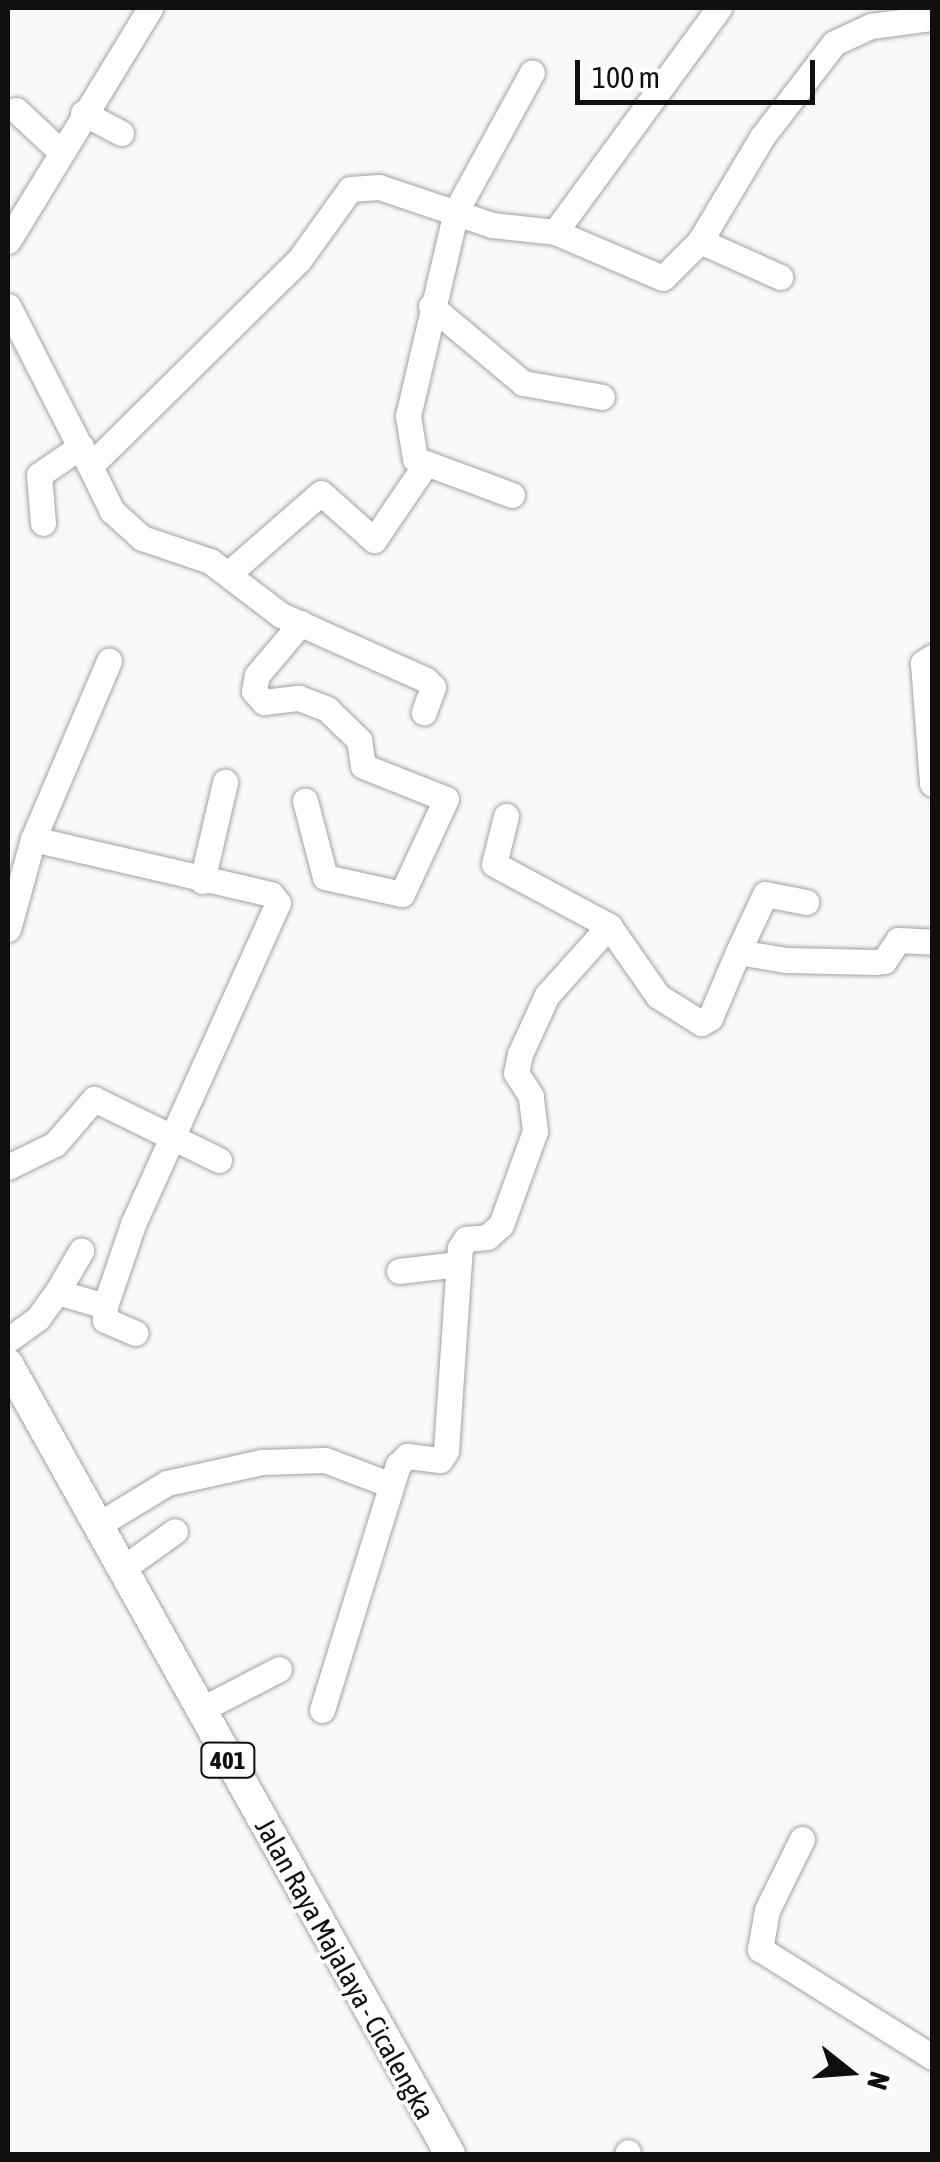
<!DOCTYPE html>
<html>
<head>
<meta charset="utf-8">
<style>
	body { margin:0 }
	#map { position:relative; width:940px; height:2162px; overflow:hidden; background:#faf8fb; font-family:"Asap Condensed",sans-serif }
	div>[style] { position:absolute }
	.roads { filter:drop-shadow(0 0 2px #a3a1a4) drop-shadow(0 0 2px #a3a1a4) }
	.minor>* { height:25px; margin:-12.5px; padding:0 12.5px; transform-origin:12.5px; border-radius:12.5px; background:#fff }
	.major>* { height:30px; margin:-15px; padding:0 15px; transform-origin:15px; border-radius:15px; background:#fff }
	span { translate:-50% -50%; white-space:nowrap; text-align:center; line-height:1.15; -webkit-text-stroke:8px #fff; paint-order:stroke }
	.shield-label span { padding:2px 8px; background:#fff; border:2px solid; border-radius:8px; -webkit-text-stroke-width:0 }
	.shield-label { font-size:25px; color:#100f10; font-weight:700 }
	.street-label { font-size:28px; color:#100f10 }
	.frame { position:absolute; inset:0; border:10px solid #100f10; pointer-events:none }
	.north { position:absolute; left:800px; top:2022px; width:100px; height:100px; -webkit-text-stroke:8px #fff; paint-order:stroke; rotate:107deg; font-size:28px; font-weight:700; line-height:40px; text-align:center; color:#100f10 }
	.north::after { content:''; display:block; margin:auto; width:35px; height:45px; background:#100f10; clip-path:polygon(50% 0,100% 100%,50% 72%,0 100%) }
	.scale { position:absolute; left:575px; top:60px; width:240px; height:45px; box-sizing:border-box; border:5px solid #100f10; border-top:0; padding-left:12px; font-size:30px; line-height:35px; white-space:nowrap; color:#100f10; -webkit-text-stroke:8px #fff; paint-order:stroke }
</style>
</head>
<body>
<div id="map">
	<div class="roads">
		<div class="minor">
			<div style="left:16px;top:110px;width:60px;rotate:43deg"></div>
			<div style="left:83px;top:113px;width:43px;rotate:27.8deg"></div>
			<div style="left:555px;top:232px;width:278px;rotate:-53.8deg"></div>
			<div style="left:8px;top:241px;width:273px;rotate:-58.6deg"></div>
			<div style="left:700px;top:241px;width:88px;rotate:24.2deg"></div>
			<div style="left:8px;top:306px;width:180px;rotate:62.9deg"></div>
			<div style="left:90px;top:466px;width:293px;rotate:-44.6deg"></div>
			<div style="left:299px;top:260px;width:87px;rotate:-54.3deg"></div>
			<div style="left:350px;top:189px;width:29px;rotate:-4deg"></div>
			<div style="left:379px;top:187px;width:119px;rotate:18.6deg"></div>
			<div style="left:492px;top:225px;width:63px;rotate:6.3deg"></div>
			<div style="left:555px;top:232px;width:117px;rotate:23.1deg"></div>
			<div style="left:663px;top:278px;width:52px;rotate:-45deg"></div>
			<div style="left:700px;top:241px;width:121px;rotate:-59.2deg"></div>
			<div style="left:762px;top:137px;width:118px;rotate:-52.5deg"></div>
			<div style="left:834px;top:43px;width:41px;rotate:-24.7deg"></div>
			<div style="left:871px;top:26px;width:62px;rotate:-7.5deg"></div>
			<div style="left:431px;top:306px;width:120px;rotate:39.9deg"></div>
			<div style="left:523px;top:383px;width:80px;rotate:10deg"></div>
			<div style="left:90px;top:466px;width:50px;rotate:63.9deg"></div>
			<div style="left:112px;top:511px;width:40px;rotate:42deg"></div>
			<div style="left:142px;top:538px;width:72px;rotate:18.7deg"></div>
			<div style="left:210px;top:561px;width:89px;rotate:37.3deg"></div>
			<div style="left:281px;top:615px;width:159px;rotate:24.1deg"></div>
			<div style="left:426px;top:680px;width:10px;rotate:45deg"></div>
			<div style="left:433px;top:687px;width:27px;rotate:110deg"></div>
			<div style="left:512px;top:495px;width:103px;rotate:-159.6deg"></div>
			<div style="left:415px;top:459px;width:44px;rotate:-99.2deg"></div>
			<div style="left:408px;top:416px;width:211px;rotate:-76.8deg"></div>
			<div style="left:456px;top:211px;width:158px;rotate:-61.3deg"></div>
			<div style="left:43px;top:523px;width:48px;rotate:-94.8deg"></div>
			<div style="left:39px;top:475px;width:51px;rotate:-34.6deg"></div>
			<div style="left:228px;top:574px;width:123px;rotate:-41.1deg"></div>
			<div style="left:321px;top:493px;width:71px;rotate:41.6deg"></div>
			<div style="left:374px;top:540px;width:91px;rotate:-55.8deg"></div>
			<div style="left:301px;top:623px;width:68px;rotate:130.2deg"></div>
			<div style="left:257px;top:675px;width:16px;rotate:101deg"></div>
			<div style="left:254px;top:691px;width:15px;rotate:48deg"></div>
			<div style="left:264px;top:702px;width:35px;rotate:-7deg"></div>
			<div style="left:299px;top:698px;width:30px;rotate:21deg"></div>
			<div style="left:327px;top:709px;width:45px;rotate:44.1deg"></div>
			<div style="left:359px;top:740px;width:26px;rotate:81deg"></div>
			<div style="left:363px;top:766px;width:89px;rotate:21.7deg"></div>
			<div style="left:446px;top:799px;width:105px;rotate:114.9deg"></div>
			<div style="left:402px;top:894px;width:79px;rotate:-167.6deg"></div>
			<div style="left:325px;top:877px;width:79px;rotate:-104.7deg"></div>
			<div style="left:932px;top:657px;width:11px;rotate:146deg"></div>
			<div style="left:923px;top:663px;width:121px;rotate:85.7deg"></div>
			<div style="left:506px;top:816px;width:49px;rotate:104deg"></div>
			<div style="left:494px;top:864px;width:131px;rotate:28.3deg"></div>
			<div style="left:609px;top:926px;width:85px;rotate:55deg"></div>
			<div style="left:658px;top:996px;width:51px;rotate:32.1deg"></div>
			<div style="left:701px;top:1023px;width:10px;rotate:-29deg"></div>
			<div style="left:710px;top:1018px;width:72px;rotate:-67deg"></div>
			<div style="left:738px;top:952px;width:49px;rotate:9.5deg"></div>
			<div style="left:786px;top:960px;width:89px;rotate:1.3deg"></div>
			<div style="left:875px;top:962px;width:9px;rotate:-6deg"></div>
			<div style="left:884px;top:961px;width:25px;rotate:-56deg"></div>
			<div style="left:898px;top:940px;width:34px;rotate:3deg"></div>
			<div style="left:202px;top:881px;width:102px;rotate:-76.9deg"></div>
			<div style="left:8px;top:929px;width:93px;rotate:-74.5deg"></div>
			<div style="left:33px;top:839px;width:194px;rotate:-66.9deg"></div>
			<div style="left:738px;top:952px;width:64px;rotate:-65deg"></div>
			<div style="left:765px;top:894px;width:42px;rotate:11deg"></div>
			<div style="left:8px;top:1167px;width:52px;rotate:-26.1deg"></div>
			<div style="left:55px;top:1144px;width:60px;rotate:-49.1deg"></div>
			<div style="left:94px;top:1099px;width:139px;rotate:26deg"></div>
			<div style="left:399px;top:1271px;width:59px;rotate:-6.8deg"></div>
			<div style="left:57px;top:1292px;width:48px;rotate:-59.7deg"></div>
			<div style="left:105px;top:1306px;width:14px;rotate:90deg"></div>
			<div style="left:105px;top:1320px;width:33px;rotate:23deg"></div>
			<div style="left:8px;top:1340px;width:37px;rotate:-36deg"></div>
			<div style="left:38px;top:1318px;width:32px;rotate:-54deg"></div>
			<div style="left:57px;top:1292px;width:50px;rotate:16.3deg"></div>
			<div style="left:105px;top:1306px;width:87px;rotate:-71.1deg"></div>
			<div style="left:133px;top:1224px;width:352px;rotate:-65.7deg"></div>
			<div style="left:278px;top:903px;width:11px;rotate:-128deg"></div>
			<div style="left:271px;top:894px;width:244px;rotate:-167deg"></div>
			<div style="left:96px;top:1526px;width:83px;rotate:-31.2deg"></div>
			<div style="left:167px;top:1483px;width:97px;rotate:-12.5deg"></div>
			<div style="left:262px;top:1462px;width:63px;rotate:-1.8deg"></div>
			<div style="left:325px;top:1460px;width:68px;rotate:20.6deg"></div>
			<div style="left:122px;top:1569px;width:65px;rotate:-35.6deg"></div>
			<div style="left:200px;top:1710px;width:89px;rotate:-27.4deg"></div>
			<div style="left:322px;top:1710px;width:257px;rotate:-72.8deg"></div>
			<div style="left:398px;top:1465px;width:13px;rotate:-45deg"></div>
			<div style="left:407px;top:1456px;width:33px;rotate:7deg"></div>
			<div style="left:440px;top:1460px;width:11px;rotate:-56deg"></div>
			<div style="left:446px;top:1451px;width:203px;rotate:-86.1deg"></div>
			<div style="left:460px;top:1248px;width:11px;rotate:-56deg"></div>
			<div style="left:466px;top:1239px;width:21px;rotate:-5deg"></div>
			<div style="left:487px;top:1237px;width:18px;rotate:-41deg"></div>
			<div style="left:501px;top:1225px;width:100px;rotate:-70.1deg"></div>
			<div style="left:535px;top:1131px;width:35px;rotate:-97deg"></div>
			<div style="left:531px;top:1096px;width:27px;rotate:-123deg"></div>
			<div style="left:516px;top:1073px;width:19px;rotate:-78deg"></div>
			<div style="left:520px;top:1054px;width:65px;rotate:-65.4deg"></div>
			<div style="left:547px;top:995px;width:93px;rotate:-48.1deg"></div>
			<div style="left:802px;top:1839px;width:79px;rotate:116.2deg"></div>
			<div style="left:767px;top:1910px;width:40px;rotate:100deg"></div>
			<div style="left:760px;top:1949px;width:203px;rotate:32.1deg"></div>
			<div style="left:627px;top:2154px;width:2px;rotate:-63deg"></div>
		</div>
		<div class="major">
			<div style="left:8px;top:1364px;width:905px;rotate:60.77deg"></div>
		</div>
	</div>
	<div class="shield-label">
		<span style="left:228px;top:1760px">401</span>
	</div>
	<div class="street-label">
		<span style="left:345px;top:1969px;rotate:61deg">Jalan Raya Majalaya - Cicalengka</span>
	</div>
	<div class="frame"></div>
	<div class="north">N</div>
	<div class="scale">100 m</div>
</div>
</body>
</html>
